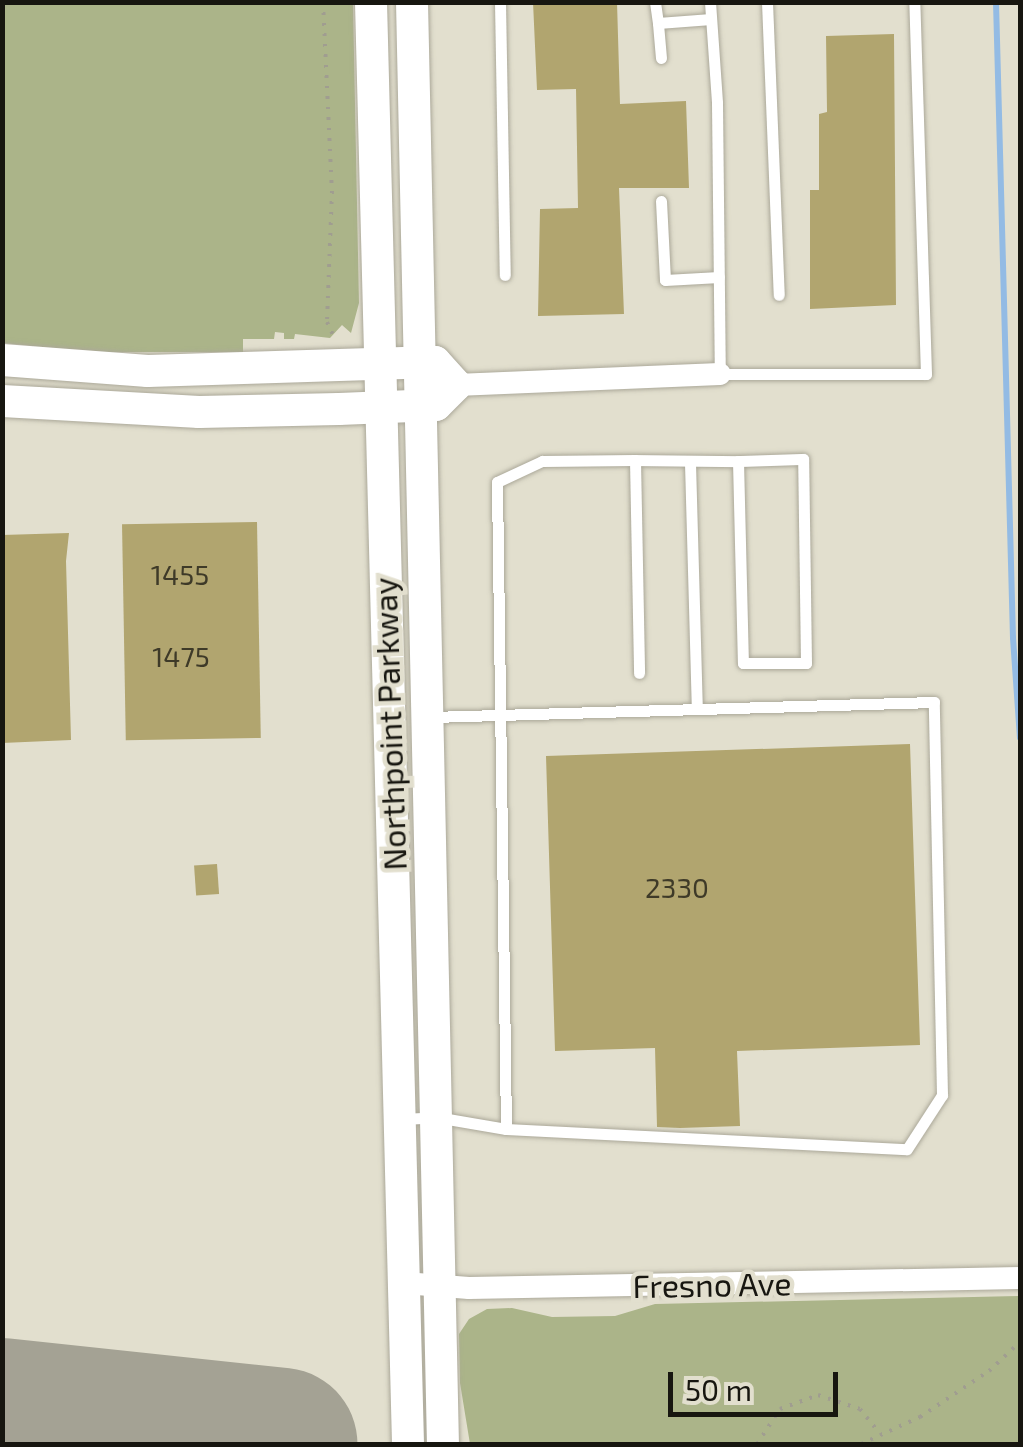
<!DOCTYPE html>
<html>
<head>
<meta charset="utf-8">
<style>
	body { margin:0 }
	#map { position:relative; width:1023px; height:1447px; overflow:hidden; background:#e2dfce; font-family:"Exo 2",sans-serif }
	div>[style] { position:absolute }
	.green>* { inset:0; background:#abb489 }
	.stream>* { height:6px; margin:-3px; padding:0 3px; transform-origin:3px; border-radius:3px; background:#93bbe4 }
	.runway>* { height:152px; margin:-76px; padding:0 76px; transform-origin:76px; border-radius:76px; background:#a4a294 }
	.building>* { inset:0; background:#b1a56f; transform-origin:0 0 }
	.path>* { height:4px; margin-top:-2px; transform-origin:0; background:repeating-linear-gradient(90deg,#a09d90 0 2.5px,transparent 0 10.5px) }
	.roads { filter:drop-shadow(0 0 2px #aba899) drop-shadow(0 0 2px #aba899) }
	.lane>* { height:11px; margin:-5.5px; padding:0 5.5px; transform-origin:5.5px; border-radius:5.5px; background:#fff }
	.street>* { height:22px; margin:-11px; padding:0 11px; transform-origin:11px; border-radius:11px; background:#fff }
	.secondary>* { height:32px; margin:-16px; padding:0 16px; transform-origin:16px; border-radius:16px; background:#fff }
	span { translate:-50% -50%; white-space:nowrap; text-align:center; line-height:1.15; -webkit-text-stroke:9px #e2dfce; paint-order:stroke }
	.number-label { font-size:28px; color:#3e3a28 }
	.number-label span { -webkit-text-stroke-width:0 }
	.street-label { font-size:32px; color:#171610 }
	.frame { position:absolute; inset:0; border:5px solid #171610; pointer-events:none }
	.scale { position:absolute; left:668px; top:1372px; width:170px; height:45px; box-sizing:border-box; border:5px solid #171610; border-top:0; padding-left:12px; font-size:30px; line-height:35px; white-space:nowrap; color:#171610; -webkit-text-stroke:8px #e2dfce; paint-order:stroke }
</style>
</head>
<body>
<div id="map">
	<div class="green">
		<div style="clip-path:polygon(2px 3px,353px 3px,359px 303px,351px 333px,342px 325px,330px 338px,295px 334px,294px 339px,284px 339px,284px 333px,275px 332px,274px 339px,243px 339px,243px 352px,91px 352px,3px 343px)"></div>
		<div style="clip-path:polygon(1020px 1296px,1020px 1444px,470px 1444px,460px 1383px,459px 1334px,469px 1319px,487px 1309px,512px 1308px,552px 1317px,615px 1316px,655px 1304px)"></div>
	</div>
	<div class="stream">
		<div style="left:996px;top:2px;width:636px;rotate:88.47deg"></div>
		<div style="left:1013px;top:638px;width:100px;rotate:86deg"></div>
	</div>
	<div class="runway">
		<div style="left:2px;top:1414px;width:281px;rotate:6.1deg"></div>
	</div>
	<div class="building">
		<div style="clip-path:polygon(533px 2px,617px 2px,620px 104px,686px 101px,689px 188px,619px 188px,624px 314px,538px 316px,540px 209px,578px 208px,576px 89px,537px 90px)"></div>
		<div style="clip-path:polygon(894px 34px,896px 305px,810px 309px,810px 190px,819px 190px,819px 114px,827px 112px,826px 36px)"></div>
		<div style="left:257px;top:522px;width:216px;height:135px;rotate:89deg"></div>
		<div style="clip-path:polygon(69px 533px,66px 561px,71px 740px,2px 743px,2px 535px)"></div>
		<div style="clip-path:polygon(910px 744px,920px 1045px,737px 1051px,740px 1126px,680px 1128px,657px 1127px,655px 1048px,555px 1051px,546px 756px)"></div>
		<div style="left:217px;top:864px;width:30px;height:23px;rotate:86deg"></div>
	</div>
	<div class="path">
		<div style="left:323px;top:2px;width:189px;rotate:87.3deg"></div>
		<div style="left:332px;top:191px;width:131px;rotate:92.2deg"></div>
		<div style="left:327px;top:322px;width:19px;rotate:65deg"></div>
		<div style="left:757px;top:1444px;width:42px;rotate:-56.7deg"></div>
		<div style="left:780px;top:1409px;width:40px;rotate:-20.2deg"></div>
		<div style="left:818px;top:1395px;width:44px;rotate:18.4deg"></div>
		<div style="left:860px;top:1409px;width:32px;rotate:51deg"></div>
		<div style="left:861px;top:1444px;width:65px;rotate:-24.6deg"></div>
		<div style="left:920px;top:1417px;width:83px;rotate:-33.7deg"></div>
		<div style="left:989px;top:1371px;width:42px;rotate:-43.1deg"></div>
	</div>
	<div class="roads">
		<div class="lane">
			<div style="left:500px;top:2px;width:273px;rotate:89deg"></div>
			<div style="left:655px;top:2px;width:21px;rotate:82deg"></div>
			<div style="left:710px;top:2px;width:101px;rotate:86deg"></div>
			<div style="left:717px;top:103px;width:271px;rotate:89.4deg"></div>
			<div style="left:720px;top:374px;width:206px"></div>
			<div style="left:926px;top:374px;width:372px;rotate:-91.8deg"></div>
			<div style="left:767px;top:2px;width:293px;rotate:87.7deg"></div>
			<div style="left:661px;top:58px;width:35px;rotate:-95deg"></div>
			<div style="left:658px;top:23px;width:53px;rotate:-4.3deg"></div>
			<div style="left:661px;top:201px;width:79px;rotate:87.1deg"></div>
			<div style="left:665px;top:280px;width:54px;rotate:-3.2deg"></div>
			<div style="left:635px;top:460px;width:103px;rotate:0.6deg"></div>
			<div style="left:738px;top:461px;width:202px;rotate:88.6deg"></div>
			<div style="left:743px;top:663px;width:63px"></div>
			<div style="left:806px;top:663px;width:204px;rotate:-90.8deg"></div>
			<div style="left:803px;top:459px;width:65px;rotate:178.2deg"></div>
			<div style="left:690px;top:463px;width:246px;rotate:88.4deg"></div>
			<div style="left:403px;top:1119px;width:33px;rotate:-3deg"></div>
			<div style="left:436px;top:1117px;width:71px;rotate:9.7deg"></div>
			<div style="left:506px;top:1129px;width:401px;rotate:2.9deg"></div>
			<div style="left:907px;top:1149px;width:64px;rotate:-57.1deg"></div>
			<div style="left:942px;top:1095px;width:393px;rotate:-91.2deg"></div>
			<div style="left:934px;top:702px;width:503px;rotate:178.29deg"></div>
			<div style="left:506px;top:1129px;width:647px;rotate:-90.8deg"></div>
			<div style="left:497px;top:482px;width:50px;rotate:-25deg"></div>
			<div style="left:542px;top:461px;width:93px;rotate:-0.6deg"></div>
			<div style="left:635px;top:460px;width:213px;rotate:88.9deg"></div>
		</div>
		<div class="street">
			<div style="left:456px;top:385px;width:264px;rotate:-2.4deg"></div>
			<div style="left:404px;top:1283px;width:65px;rotate:4.4deg"></div>
			<div style="left:469px;top:1288px;width:551px;rotate:-1.04deg"></div>
		</div>
		<div class="secondary">
			<div style="left:371px;top:2px;width:1442px;rotate:88.53deg"></div>
			<div style="left:412px;top:2px;width:1442px;rotate:88.77deg"></div>
			<div style="left:2px;top:360px;width:146px;rotate:4.3deg"></div>
			<div style="left:148px;top:371px;width:287px;rotate:-1.8deg"></div>
			<div style="left:435px;top:362px;width:31px;rotate:48deg"></div>
			<div style="left:456px;top:385px;width:28px;rotate:135deg"></div>
			<div style="left:436px;top:405px;width:97px;rotate:177.6deg"></div>
			<div style="left:339px;top:409px;width:140px;rotate:178.8deg"></div>
			<div style="left:199px;top:412px;width:197px;rotate:-176.8deg"></div>
		</div>
	</div>
	<div class="number-label">
		<span style="left:180px;top:574px">1455</span>
		<span style="left:181px;top:656px">1475</span>
		<span style="left:677px;top:887px">2330</span>
	</div>
	<div class="street-label">
		<span style="left:389px;top:724px;rotate:-92deg">Northpoint Parkway</span>
		<span style="left:712px;top:1284px;rotate:-1deg">Fresno Ave</span>
	</div>
	<div class="frame"></div>
	<div class="scale">50 m</div>
</div>
</body>
</html>
